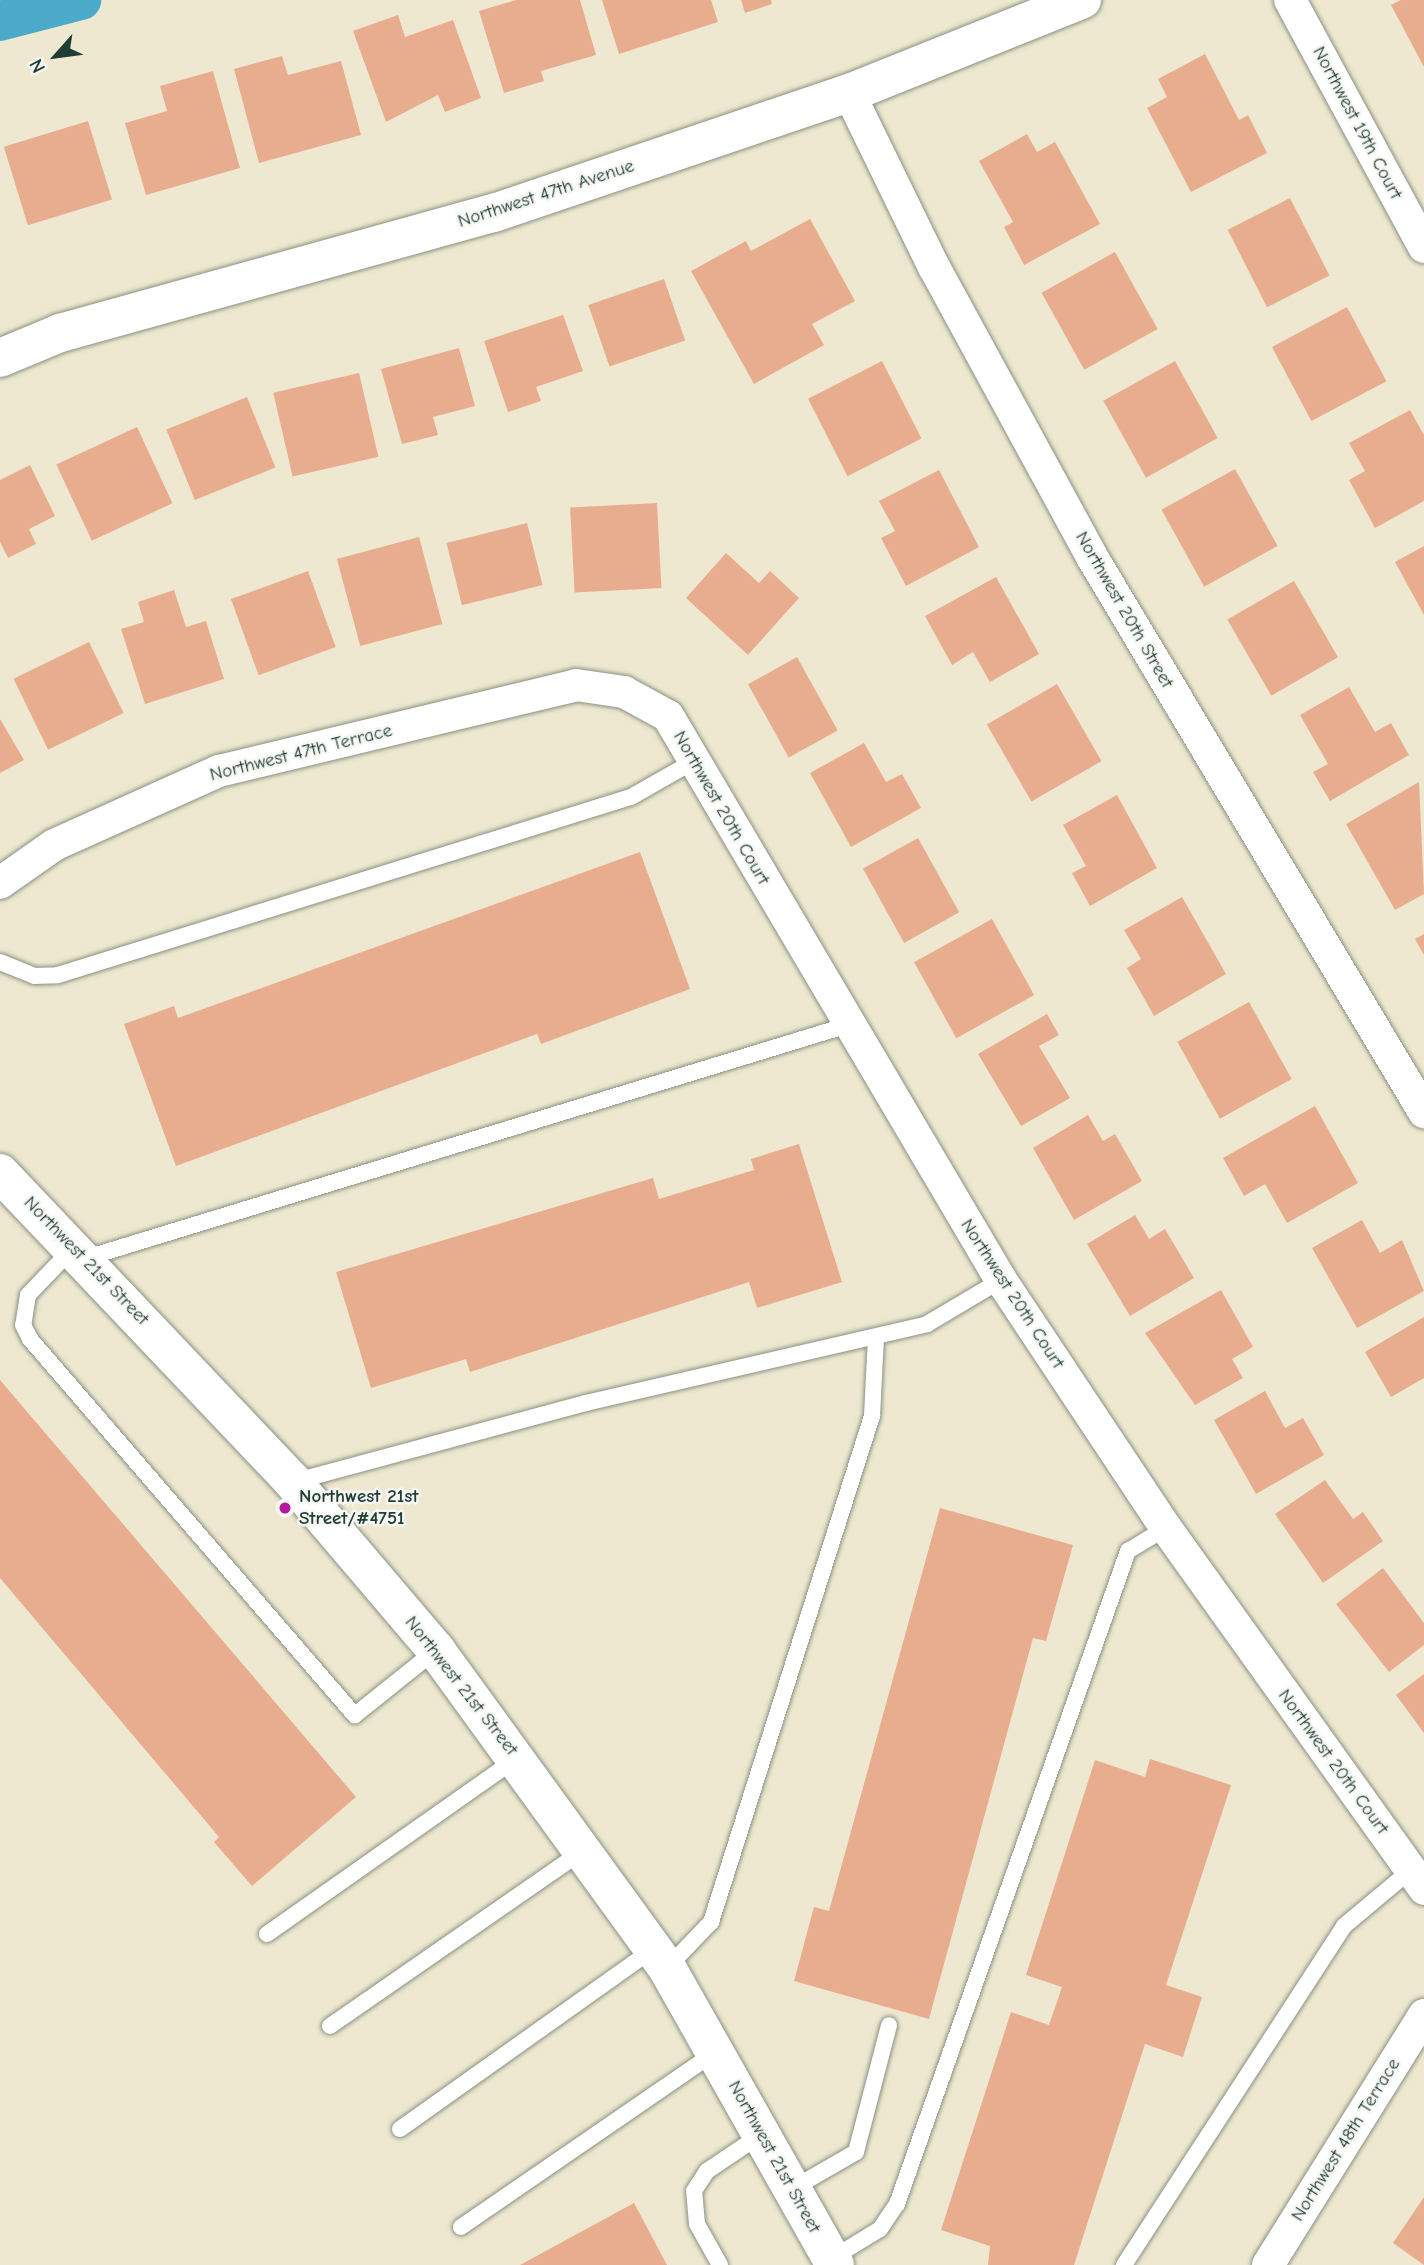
<!DOCTYPE html>
<html>
<head>
<meta charset="utf-8">
<style>
	body { margin:0 }
	#map { position:relative; width:1424px; height:2265px; overflow:hidden; background:#efe8d0; font-family:"Comic Neue",sans-serif }
	div>[style] { position:absolute }
	.canal>* { height:40px; margin:-20px; padding:0 20px; transform-origin:20px; border-radius:20px; background:#4ba9ca }
	.building>* { inset:0; background:#e8ad8f; transform-origin:0 0 }
	.roads { filter:drop-shadow(0 0 2px #879282) drop-shadow(0 0 2px #879282) }
	.service>* { height:16px; margin:-8px; padding:0 8px; transform-origin:8px; border-radius:8px; background:#fff }
	.minor>* { height:32px; margin:-16px; padding:0 16px; transform-origin:16px; border-radius:16px; background:#fff }
	.tertiary>* { height:38px; margin:-19px; padding:0 19px; transform-origin:19px; border-radius:19px; background:#fff }
	.dots>* { width:19px; height:19px; translate:-50% -50%; box-sizing:border-box; border:4px solid #f6f6f2; border-radius:50% }
	span { translate:-50% -50%; white-space:nowrap; text-align:center; line-height:1.15; -webkit-text-stroke:5px #f6f6f2; paint-order:stroke }
	.street-label { font-size:19px; color:#1f3d34 }
	.poi-label { font-size:19px; color:#1f3d34; font-weight:700 }
	.left { translate:0 -50%; text-align:left }
	.north { position:absolute; left:21px; top:21px; width:70px; height:70px; -webkit-text-stroke:5px #f6f6f2; paint-order:stroke; rotate:242deg; font-size:19px; font-weight:700; line-height:28px; text-align:center; color:#1f3d34 }
	.north::after { content:''; display:block; margin:auto; width:24px; height:32px; background:#1f3d34; clip-path:polygon(50% 0,100% 100%,50% 72%,0 100%) }
</style>
</head>
<body>
<div id="map">
	<div class="canal">
		<div style="left:0;top:21px;width:84px;rotate:-14.5deg"></div>
	</div>
	<div class="building">
		<div style="clip-path:polygon(516px 0,580px 0,596px 55px,541px 71px,544px 81px,504px 93px,479px 11px)"></div>
		<div style="clip-path:polygon(602px 0,711px 0,718px 22px,619px 54px)"></div>
		<div style="clip-path:polygon(741px 0,771px 0,772px 4px,745px 13px)"></div>
		<div style="clip-path:polygon(1401px 0,1424px 0,1424px 67px,1391px 5px)"></div>
		<div style="clip-path:polygon(398px 15px,405px 37px,453px 20px,481px 98px,445px 112px,438px 95px,386px 122px,353px 31px)"></div>
		<div style="clip-path:polygon(1205px 54px,1239px 120px,1248px 115px,1267px 153px,1191px 192px,1147px 108px,1167px 97px,1158px 79px)"></div>
		<div style="clip-path:polygon(282px 56px,288px 75px,341px 61px,361px 135px,259px 163px,234px 69px)"></div>
		<div style="clip-path:polygon(213px 71px,240px 168px,146px 195px,125px 123px,167px 111px,160px 86px)"></div>
		<div style="left:88px;top:121px;width:82px;height:88px;rotate:73deg"></div>
		<div style="clip-path:polygon(1027px 134px,1037px 152px,1055px 142px,1100px 224px,1024px 265px,1004px 227px,1013px 222px,979px 161px)"></div>
		<div style="left:1290px;top:198px;width:87px;height:70px;rotate:63deg"></div>
		<div style="clip-path:polygon(810px 219px,855px 301px,812px 324px,824px 345px,754px 384px,691px 271px,746px 241px,751px 251px)"></div>
		<div style="left:1115px;top:252px;width:88px;height:84px;rotate:61deg"></div>
		<div style="left:664px;top:279px;width:65px;height:80px;rotate:71deg"></div>
		<div style="left:1347px;top:307px;width:84px;height:85px;rotate:62deg"></div>
		<div style="clip-path:polygon(563px 315px,583px 371px,536px 387px,541px 401px,508px 412px,484px 341px)"></div>
		<div style="clip-path:polygon(459px 348px,475px 406px,433px 417px,438px 435px,402px 444px,381px 369px)"></div>
		<div style="left:882px;top:361px;width:87px;height:83px;rotate:63deg"></div>
		<div style="left:1175px;top:361px;width:88px;height:82px;rotate:61deg"></div>
		<div style="left:359px;top:373px;width:86px;height:88px;rotate:77deg"></div>
		<div style="left:247px;top:397px;width:76px;height:87px;rotate:68deg"></div>
		<div style="clip-path:polygon(1410px 410px,1424px 435px,1424px 501px,1375px 528px,1349px 480px,1365px 471px,1349px 443px)"></div>
		<div style="left:137px;top:427px;width:84px;height:89px;rotate:65deg"></div>
		<div style="clip-path:polygon(30px 465px,55px 516px,29px 529px,36px 544px,8px 558px,0 542px,0 480px)"></div>
		<div style="left:1235px;top:469px;width:88px;height:84px;rotate:61deg"></div>
		<div style="clip-path:polygon(939px 470px,979px 547px,906px 586px,881px 538px,895px 531px,879px 501px)"></div>
		<div style="left:657px;top:503px;width:85px;height:87px;rotate:87deg"></div>
		<div style="left:527px;top:523px;width:64px;height:83px;rotate:76deg"></div>
		<div style="left:419px;top:537px;width:90px;height:85px;rotate:75deg"></div>
		<div style="clip-path:polygon(1424px 546px,1424px 615px,1395px 562px)"></div>
		<div style="clip-path:polygon(726px 553px,759px 583px,770px 571px,799px 598px,748px 655px,686px 598px)"></div>
		<div style="left:308px;top:571px;width:81px;height:82px;rotate:70deg"></div>
		<div style="clip-path:polygon(996px 577px,1039px 654px,990px 682px,973px 652px,952px 665px,925px 616px)"></div>
		<div style="left:1294px;top:581px;width:88px;height:77px;rotate:60deg"></div>
		<div style="clip-path:polygon(174px 590px,186px 627px,206px 621px,224px 679px,145px 704px,121px 629px,144px 622px,138px 602px)"></div>
		<div style="left:89px;top:642px;width:79px;height:84px;rotate:64deg"></div>
		<div style="left:797px;top:657px;width:84px;height:56px;rotate:61deg"></div>
		<div style="left:1057px;top:684px;width:89px;height:81px;rotate:60deg"></div>
		<div style="clip-path:polygon(1349px 687px,1375px 732px,1391px 723px,1409px 755px,1330px 801px,1313px 772px,1328px 764px,1300px 715px)"></div>
		<div style="clip-path:polygon(0 719px,24px 760px,0 773px)"></div>
		<div style="clip-path:polygon(864px 743px,886px 782px,902px 774px,921px 808px,851px 847px,810px 773px)"></div>
		<div style="clip-path:polygon(1419px 782px,1424px 894px,1395px 910px,1346px 824px)"></div>
		<div style="clip-path:polygon(1117px 795px,1157px 868px,1090px 906px,1072px 873px,1086px 866px,1063px 825px)"></div>
		<div style="left:918px;top:838px;width:85px;height:63px;rotate:61deg"></div>
		<div style="clip-path:polygon(640px 852px,690px 989px,541px 1044px,537px 1034px,176px 1166px,124px 1024px,174px 1006px,178px 1018px)"></div>
		<div style="clip-path:polygon(1182px 897px,1226px 974px,1154px 1016px,1127px 968px,1141px 959px,1124px 930px)"></div>
		<div style="left:992px;top:919px;width:87px;height:89px;rotate:61deg"></div>
		<div style="clip-path:polygon(1424px 934px,1424px 955px,1415px 939px)"></div>
		<div style="left:1249px;top:1002px;width:88px;height:82px;rotate:61deg"></div>
		<div style="clip-path:polygon(1047px 1014px,1059px 1035px,1039px 1046px,1070px 1098px,1021px 1126px,978px 1054px)"></div>
		<div style="clip-path:polygon(1315px 1106px,1358px 1183px,1287px 1223px,1265px 1184px,1244px 1196px,1223px 1158px)"></div>
		<div style="clip-path:polygon(1088px 1115px,1103px 1141px,1115px 1134px,1142px 1181px,1074px 1220px,1033px 1148px)"></div>
		<div style="clip-path:polygon(799px 1144px,842px 1282px,757px 1308px,749px 1282px,470px 1372px,466px 1359px,371px 1388px,336px 1272px,653px 1178px,659px 1199px,754px 1170px,751px 1159px)"></div>
		<div style="clip-path:polygon(1135px 1215px,1149px 1239px,1165px 1229px,1194px 1278px,1130px 1316px,1087px 1244px)"></div>
		<div style="clip-path:polygon(1362px 1220px,1380px 1253px,1402px 1240px,1424px 1291px,1357px 1328px,1312px 1248px)"></div>
		<div style="clip-path:polygon(1221px 1290px,1253px 1347px,1232px 1359px,1243px 1378px,1195px 1405px,1145px 1333px)"></div>
		<div style="clip-path:polygon(1424px 1317px,1424px 1378px,1391px 1397px,1365px 1352px)"></div>
		<div style="clip-path:polygon(0 1380px,356px 1797px,252px 1886px,214px 1842px,219px 1837px,0 1578px)"></div>
		<div style="clip-path:polygon(1265px 1391px,1285px 1428px,1303px 1418px,1324px 1455px,1256px 1494px,1214px 1420px)"></div>
		<div style="clip-path:polygon(1325px 1480px,1353px 1519px,1363px 1512px,1383px 1541px,1323px 1583px,1275px 1514px)"></div>
		<div style="clip-path:polygon(940px 1508px,1073px 1545px,1046px 1641px,1033px 1638px,929px 2019px,794px 1981px,814px 1907px,829px 1911px)"></div>
		<div style="clip-path:polygon(1383px 1568px,1424px 1623px,1424px 1645px,1389px 1672px,1336px 1604px)"></div>
		<div style="clip-path:polygon(1424px 1674px,1424px 1733px,1396px 1695px)"></div>
		<div style="clip-path:polygon(1150px 1759px,1231px 1785px,1166px 1985px,1202px 1997px,1183px 2057px,1145px 2044px,1074px 2265px,988px 2265px,990px 2246px,941px 2230px,1011px 2012px,1049px 2025px,1062px 1987px,1026px 1975px,1095px 1760px,1145px 1777px)"></div>
		<div style="clip-path:polygon(1424px 2197px,1424px 2265px,1393px 2243px)"></div>
		<div style="clip-path:polygon(634px 2203px,667px 2265px,520px 2265px)"></div>
	</div>
	<div class="roads">
		<div class="service">
			<div style="left:0;top:962px;width:37px;rotate:22deg"></div>
			<div style="left:34px;top:976px;width:24px;rotate:-2deg"></div>
			<div style="left:58px;top:975px;width:600px;rotate:-17.26deg"></div>
			<div style="left:631px;top:797px;width:73px;rotate:-29.7deg"></div>
			<div style="left:73px;top:1248px;width:65px;rotate:133.8deg"></div>
			<div style="left:28px;top:1295px;width:30px;rotate:99deg"></div>
			<div style="left:23px;top:1325px;width:16px;rotate:63deg"></div>
			<div style="left:30px;top:1339px;width:497px;rotate:49.2deg"></div>
			<div style="left:355px;top:1715px;width:104px;rotate:-38.7deg"></div>
			<div style="left:86px;top:1258px;width:797px;rotate:-17deg"></div>
			<div style="left:293px;top:1482px;width:303px;rotate:-15.1deg"></div>
			<div style="left:586px;top:1403px;width:350px;rotate:-13deg"></div>
			<div style="left:927px;top:1324px;width:86px;rotate:-30.7deg"></div>
			<div style="left:267px;top:1934px;width:303px;rotate:-35.1deg"></div>
			<div style="left:667px;top:1968px;width:64px;rotate:-46.3deg"></div>
			<div style="left:711px;top:1922px;width:531px;rotate:-72.35deg"></div>
			<div style="left:872px;top:1416px;width:79px;rotate:-87.1deg"></div>
			<div style="left:330px;top:2026px;width:308px;rotate:-34.7deg"></div>
			<div style="left:400px;top:2129px;width:310px;rotate:-35.4deg"></div>
			<div style="left:792px;top:2189px;width:74px;rotate:-30deg"></div>
			<div style="left:856px;top:2152px;width:131px;rotate:-75.4deg"></div>
			<div style="left:461px;top:2227px;width:309px;rotate:-34.5deg"></div>
			<div style="left:831px;top:2259px;width:57px;rotate:-31.5deg"></div>
			<div style="left:880px;top:2229px;width:30px;rotate:-56deg"></div>
			<div style="left:897px;top:2204px;width:693px;rotate:-70.52deg"></div>
			<div style="left:1128px;top:1551px;width:44px;rotate:-31.2deg"></div>
			<div style="left:720px;top:2265px;width:47px;rotate:-119.3deg"></div>
			<div style="left:697px;top:2224px;width:33px;rotate:-95deg"></div>
			<div style="left:694px;top:2191px;width:24px;rotate:-57deg"></div>
			<div style="left:707px;top:2171px;width:63px;rotate:-33.9deg"></div>
			<div style="left:1124px;top:2265px;width:404px;rotate:-57deg"></div>
			<div style="left:1344px;top:1926px;width:87px;rotate:-39.9deg"></div>
		</div>
		<div class="minor">
			<div style="left:1290px;top:0;width:281px;rotate:61.5deg"></div>
			<div style="left:849px;top:93px;width:194px;rotate:64deg"></div>
			<div style="left:934px;top:267px;width:330px;rotate:61.4deg"></div>
			<div style="left:1092px;top:557px;width:647px;rotate:59.11deg"></div>
			<div style="left:0;top:883px;width:66px;rotate:-35.1deg"></div>
			<div style="left:54px;top:845px;width:181px;rotate:-24.2deg"></div>
			<div style="left:219px;top:771px;width:367px;rotate:-13.5deg"></div>
			<div style="left:576px;top:685px;width:49px;rotate:8.3deg"></div>
			<div style="left:624px;top:692px;width:50px;rotate:28.6deg"></div>
			<div style="left:668px;top:716px;width:655px;rotate:59.44deg"></div>
			<div style="left:1001px;top:1280px;width:298px;rotate:56.4deg"></div>
			<div style="left:1166px;top:1528px;width:444px;rotate:54.4deg"></div>
			<div style="left:1268px;top:2265px;width:295px;rotate:-58deg"></div>
		</div>
		<div class="tertiary">
			<div style="left:0;top:358px;width:65px;rotate:-22.6deg"></div>
			<div style="left:60px;top:333px;width:450px;rotate:-15.5deg"></div>
			<div style="left:494px;top:213px;width:375px;rotate:-18.7deg"></div>
			<div style="left:849px;top:93px;width:251px;rotate:-21.8deg"></div>
			<div style="left:0;top:1173px;width:426px;rotate:46.5deg"></div>
			<div style="left:293px;top:1482px;width:221px;rotate:49.6deg"></div>
			<div style="left:436px;top:1650px;width:393px;rotate:54deg"></div>
			<div style="left:667px;top:1968px;width:341px;rotate:60.5deg"></div>
		</div>
	</div>
	<div class="dots">
		<div style="left:285px;top:1508px;background:#b5179e"></div>
	</div>
	<div class="street-label">
		<span style="left:1357px;top:123px;rotate:62deg">Northwest 19th Court</span>
		<span style="left:546px;top:194px;rotate:-18deg">Northwest 47th Avenue</span>
		<span style="left:1124px;top:610px;rotate:60deg">Northwest 20th Street</span>
		<span style="left:301px;top:753px;rotate:-14deg">Northwest 47th Terrace</span>
		<span style="left:721px;top:808px;rotate:60deg">Northwest 20th Court</span>
		<span style="left:86px;top:1261px;rotate:46deg">Northwest 21st Street</span>
		<span style="left:1012px;top:1294px;rotate:57deg">Northwest 20th Court</span>
		<span style="left:461px;top:1686px;rotate:52deg">Northwest 21st Street</span>
		<span style="left:1333px;top:1762px;rotate:54deg">Northwest 20th Court</span>
		<span style="left:1346px;top:2140px;rotate:-58deg">Northwest 48th Terrace</span>
		<span style="left:774px;top:2157px;rotate:61deg">Northwest 21st Street</span>
	</div>
	<div class="poi-label">
		<span class="left" style="left:299px;top:1508px">Northwest 21st<br>Street/#4751</span>
	</div>
	<div class="north">N</div>
</div>
</body>
</html>
